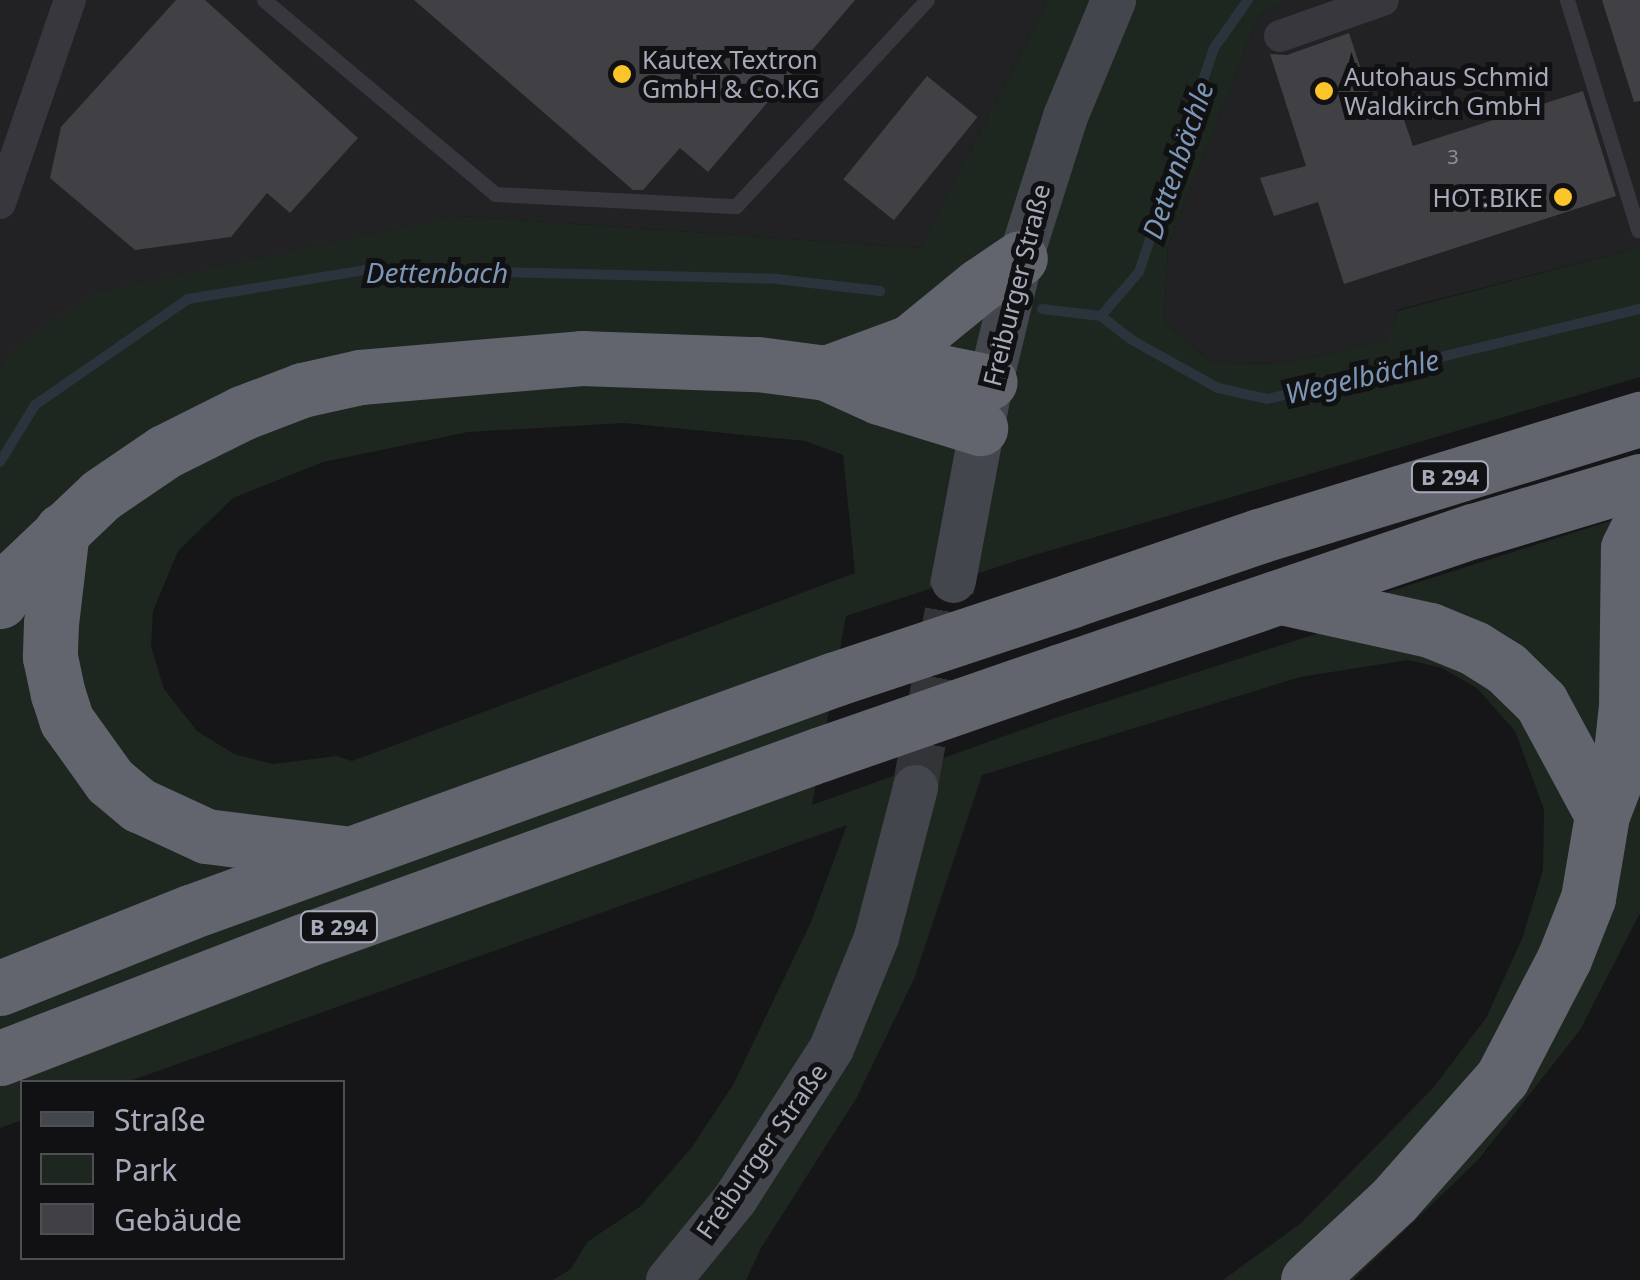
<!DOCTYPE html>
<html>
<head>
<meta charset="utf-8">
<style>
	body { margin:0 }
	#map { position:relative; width:1640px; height:1280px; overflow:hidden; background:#161618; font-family:"Noto Sans",sans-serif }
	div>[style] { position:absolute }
	.built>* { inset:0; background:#222225 }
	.green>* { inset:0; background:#1d261f }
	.stream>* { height:10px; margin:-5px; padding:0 5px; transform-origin:5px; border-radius:5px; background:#2b333d }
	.building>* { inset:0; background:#404045; transform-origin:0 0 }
	.secondary-tunnel>* { height:45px; margin-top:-22.5px; transform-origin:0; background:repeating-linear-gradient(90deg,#333438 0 45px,transparent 0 67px) }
	.lane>* { height:15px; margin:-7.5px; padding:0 7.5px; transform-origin:7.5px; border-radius:7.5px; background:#37373d }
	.street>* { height:32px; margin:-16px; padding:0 16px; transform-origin:16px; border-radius:16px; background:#37373d }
	.secondary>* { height:45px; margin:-22.5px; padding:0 22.5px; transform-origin:22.5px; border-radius:22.5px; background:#44464d }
	.highway>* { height:55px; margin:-27.5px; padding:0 27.5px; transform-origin:27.5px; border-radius:27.5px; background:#62656e }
	.highway-bridge>* { height:55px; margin:-27.5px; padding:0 27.5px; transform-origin:27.5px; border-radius:27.5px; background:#62656e }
	.dots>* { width:28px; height:28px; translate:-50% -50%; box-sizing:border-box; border:5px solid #111113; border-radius:50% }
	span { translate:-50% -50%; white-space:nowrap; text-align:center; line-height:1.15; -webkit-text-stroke:10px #111113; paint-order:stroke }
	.number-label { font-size:20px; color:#8d909c }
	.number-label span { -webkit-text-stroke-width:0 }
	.shield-label span { padding:2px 8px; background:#111113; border:2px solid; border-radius:8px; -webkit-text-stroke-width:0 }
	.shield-label { font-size:22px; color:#a7abb9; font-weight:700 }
	.poi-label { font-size:25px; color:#a7abb9 }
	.left { translate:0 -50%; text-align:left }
	.right { translate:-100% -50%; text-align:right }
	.street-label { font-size:25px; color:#a7abb9 }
	.water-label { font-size:28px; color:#7c96b5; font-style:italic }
	.legend { position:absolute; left:20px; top:1080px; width:325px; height:180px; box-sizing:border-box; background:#111113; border:2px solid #4d4f55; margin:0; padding:12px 18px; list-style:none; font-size:30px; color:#a7abb9 }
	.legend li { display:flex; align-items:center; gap:20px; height:50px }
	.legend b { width:50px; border:2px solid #4d4f55 }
</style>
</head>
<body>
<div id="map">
	<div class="built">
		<div style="clip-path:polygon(0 0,1047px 0,921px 248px,460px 216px,0 368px)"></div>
		<div style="clip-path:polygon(1292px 0,1640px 0,1640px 247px,1397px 310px,1388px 340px,1282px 364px,1213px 363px,1164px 321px,1168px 246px,1260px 13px)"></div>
	</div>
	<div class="green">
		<div style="clip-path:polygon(evenodd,1047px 0,1292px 0,1260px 13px,1168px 246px,1164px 321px,1213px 363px,1282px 364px,1387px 340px,1397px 311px,1640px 247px,1640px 377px,1031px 556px,846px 616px,812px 805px,1055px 718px,1325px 631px,1388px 592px,1610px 521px,1640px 521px,1640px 913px,1580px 1030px,1478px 1160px,1353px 1280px,1223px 1280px,1301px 1223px,1433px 1088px,1486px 1018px,1522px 939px,1543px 870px,1544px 809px,1515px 731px,1477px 688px,1442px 668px,1408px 660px,1300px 677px,982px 775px,914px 979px,857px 1097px,761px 1248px,746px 1280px,553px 1280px,571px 1269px,587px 1242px,641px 1206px,692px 1147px,733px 1085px,811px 922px,847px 825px,127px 1082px,22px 1082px,22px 1120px,0 1128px,0 368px,14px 347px,94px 293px,460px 216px,921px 248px,1047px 0,624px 423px,805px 441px,843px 455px,855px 573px,352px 761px,336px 756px,273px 764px,234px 754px,197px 731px,164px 689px,151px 646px,153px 611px,178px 551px,233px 498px,323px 462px,468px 432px,624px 423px)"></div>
	</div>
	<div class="stream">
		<div style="left:1042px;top:309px;width:59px;rotate:6.8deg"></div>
		<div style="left:1101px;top:316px;width:39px;rotate:38deg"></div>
		<div style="left:1132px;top:340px;width:98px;rotate:29.2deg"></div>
		<div style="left:1218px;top:388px;width:50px;rotate:12.7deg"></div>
		<div style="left:1267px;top:399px;width:384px;rotate:-13.6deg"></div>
		<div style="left:1101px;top:316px;width:58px;rotate:-49.2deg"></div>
		<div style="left:1139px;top:272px;width:236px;rotate:-71.5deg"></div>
		<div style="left:1214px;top:48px;width:59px;rotate:-54.7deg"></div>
		<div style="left:0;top:462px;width:67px;rotate:-58.4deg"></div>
		<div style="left:35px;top:405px;width:186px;rotate:-34.7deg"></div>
		<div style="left:188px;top:299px;width:186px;rotate:-9.3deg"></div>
		<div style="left:372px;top:269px;width:404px;rotate:1.4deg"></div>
		<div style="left:776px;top:279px;width:105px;rotate:6.6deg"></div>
	</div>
	<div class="building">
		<div style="clip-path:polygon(176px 0,205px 0,358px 138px,290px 213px,267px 193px,231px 237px,135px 250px,50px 178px,61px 127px)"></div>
		<div style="clip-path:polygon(414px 0,855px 0,708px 172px,680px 148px,643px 190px,633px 190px)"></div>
		<div style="clip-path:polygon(1602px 0,1640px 0,1640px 101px,1634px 102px)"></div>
		<div style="clip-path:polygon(1349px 33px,1375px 112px,1399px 105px,1413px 146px,1583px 91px,1616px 196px,1344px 284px,1318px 202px,1274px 216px,1260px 178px,1306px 166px,1270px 54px,1287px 55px)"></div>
		<div style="left:927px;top:76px;width:65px;height:133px;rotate:39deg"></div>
	</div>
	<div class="secondary-tunnel">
		<div style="left:915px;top:787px;width:210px;rotate:-79.6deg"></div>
	</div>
	<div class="lane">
		<div style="left:264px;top:0;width:302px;rotate:40deg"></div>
		<div style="left:495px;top:194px;width:241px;rotate:2.9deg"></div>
		<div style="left:736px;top:206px;width:281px;rotate:-47.2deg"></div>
		<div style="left:1567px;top:0;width:241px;rotate:72.8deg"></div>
	</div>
	<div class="street">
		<div style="left:1280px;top:36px;width:109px;rotate:-19.3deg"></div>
		<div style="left:0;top:203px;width:215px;rotate:-71deg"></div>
	</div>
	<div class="secondary">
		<div style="left:953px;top:580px;width:201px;rotate:-79.4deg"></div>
		<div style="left:990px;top:382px;width:128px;rotate:-76.4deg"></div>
		<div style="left:1020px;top:258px;width:149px;rotate:-72.4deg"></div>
		<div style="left:1065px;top:116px;width:126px;rotate:-67.5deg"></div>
		<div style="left:668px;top:1280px;width:106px;rotate:-50.7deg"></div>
		<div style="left:735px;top:1198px;width:178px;rotate:-57.4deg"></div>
		<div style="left:831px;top:1048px;width:120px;rotate:-67.9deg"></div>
		<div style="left:876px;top:937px;width:155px;rotate:-75.4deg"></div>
	</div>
	<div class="highway">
		<div style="left:873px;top:358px;width:119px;rotate:11.6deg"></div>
		<div style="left:826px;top:373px;width:90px;rotate:-20.3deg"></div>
		<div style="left:910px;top:342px;width:90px;rotate:-39.2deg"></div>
		<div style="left:980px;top:285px;width:48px;rotate:-34deg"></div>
		<div style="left:62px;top:530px;width:94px;rotate:96.7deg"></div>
		<div style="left:51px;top:623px;width:34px;rotate:92deg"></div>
		<div style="left:50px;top:657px;width:38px;rotate:78deg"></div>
		<div style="left:58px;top:694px;width:28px;rotate:72deg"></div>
		<div style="left:67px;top:721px;width:74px;rotate:54.4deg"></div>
		<div style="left:110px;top:781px;width:38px;rotate:40deg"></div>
		<div style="left:139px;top:805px;width:74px;rotate:24.8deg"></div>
		<div style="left:206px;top:836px;width:138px;rotate:7.1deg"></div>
		<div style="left:1281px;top:597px;width:153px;rotate:12.5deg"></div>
		<div style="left:1430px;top:630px;width:48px;rotate:22.2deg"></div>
		<div style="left:1474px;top:648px;width:38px;rotate:32deg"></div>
		<div style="left:1506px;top:668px;width:49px;rotate:44.2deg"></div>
		<div style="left:1541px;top:702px;width:128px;rotate:61.6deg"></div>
		<div style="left:1072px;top:600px;width:198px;rotate:-18.9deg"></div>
		<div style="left:1259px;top:536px;width:399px;rotate:-17.1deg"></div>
		<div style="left:0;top:601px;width:34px;rotate:-56deg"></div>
		<div style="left:19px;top:573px;width:113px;rotate:-43.6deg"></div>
		<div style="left:101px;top:495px;width:76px;rotate:-34.3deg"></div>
		<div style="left:164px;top:452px;width:87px;rotate:-26.6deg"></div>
		<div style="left:242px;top:413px;width:64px;rotate:-21deg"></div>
		<div style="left:302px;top:390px;width:59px;rotate:-12.6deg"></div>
		<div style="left:360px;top:377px;width:222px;rotate:-4.9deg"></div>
		<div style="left:581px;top:358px;width:176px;rotate:2deg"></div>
		<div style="left:757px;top:364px;width:70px;rotate:7.4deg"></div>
		<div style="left:826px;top:373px;width:58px;rotate:24.4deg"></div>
		<div style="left:879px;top:397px;width:106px;rotate:17.1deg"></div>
		<div style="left:1061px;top:671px;width:435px;rotate:-18.8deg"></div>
		<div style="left:1473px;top:531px;width:174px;rotate:-16.7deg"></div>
		<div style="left:0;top:988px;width:205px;rotate:-21.8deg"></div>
		<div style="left:190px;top:912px;width:686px;rotate:-19.86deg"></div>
		<div style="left:0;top:1058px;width:325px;rotate:-21.1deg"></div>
		<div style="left:303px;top:941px;width:551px;rotate:-19.85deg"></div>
		<div style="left:1308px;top:1280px;width:117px;rotate:-42.9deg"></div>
		<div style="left:1394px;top:1200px;width:163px;rotate:-48.5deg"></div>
		<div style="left:1502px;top:1078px;width:134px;rotate:-62.5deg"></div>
		<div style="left:1564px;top:959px;width:66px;rotate:-68.5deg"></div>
		<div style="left:1588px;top:898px;width:84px;rotate:-80.4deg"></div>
		<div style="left:1602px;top:815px;width:47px;rotate:-68.9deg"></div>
		<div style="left:1619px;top:771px;width:65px;rotate:-83.9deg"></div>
		<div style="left:1626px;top:706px;width:158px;rotate:-89.3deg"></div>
		<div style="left:1628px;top:548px;width:28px;rotate:-64deg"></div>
	</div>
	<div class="highway-bridge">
		<div style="left:835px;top:679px;width:250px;rotate:-18.4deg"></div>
		<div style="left:821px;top:754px;width:254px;rotate:-19.1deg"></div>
	</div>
	<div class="dots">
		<div style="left:622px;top:74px;background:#fbc52a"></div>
		<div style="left:1324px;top:91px;background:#fbc52a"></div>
		<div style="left:1563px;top:197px;background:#fbc52a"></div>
	</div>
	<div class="number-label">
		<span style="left:1453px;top:156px">3</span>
	</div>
	<div class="shield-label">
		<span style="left:1450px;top:477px">B 294</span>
		<span style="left:339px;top:927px">B 294</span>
	</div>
	<div class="poi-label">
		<span class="left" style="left:642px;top:74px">Kautex Textron<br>GmbH &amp; Co.KG</span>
		<span class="left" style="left:1344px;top:91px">Autohaus Schmid<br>Waldkirch GmbH</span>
		<span class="right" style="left:1543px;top:197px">HOT.BIKE</span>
	</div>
	<div class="street-label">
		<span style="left:1016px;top:285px;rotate:-76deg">Freiburger Straße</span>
		<span style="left:761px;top:1151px;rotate:-55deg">Freiburger Straße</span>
	</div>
	<div class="water-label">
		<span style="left:1177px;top:160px;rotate:-71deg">Dettenbächle</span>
		<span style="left:437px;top:272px">Dettenbach</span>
		<span style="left:1362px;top:376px;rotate:-13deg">Wegelbächle</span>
	</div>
	<ul class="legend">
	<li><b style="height:12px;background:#44464d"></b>Straße</li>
	<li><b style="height:28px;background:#1d261f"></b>Park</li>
	<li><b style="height:28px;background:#404045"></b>Gebäude</li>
	</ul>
</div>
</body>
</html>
